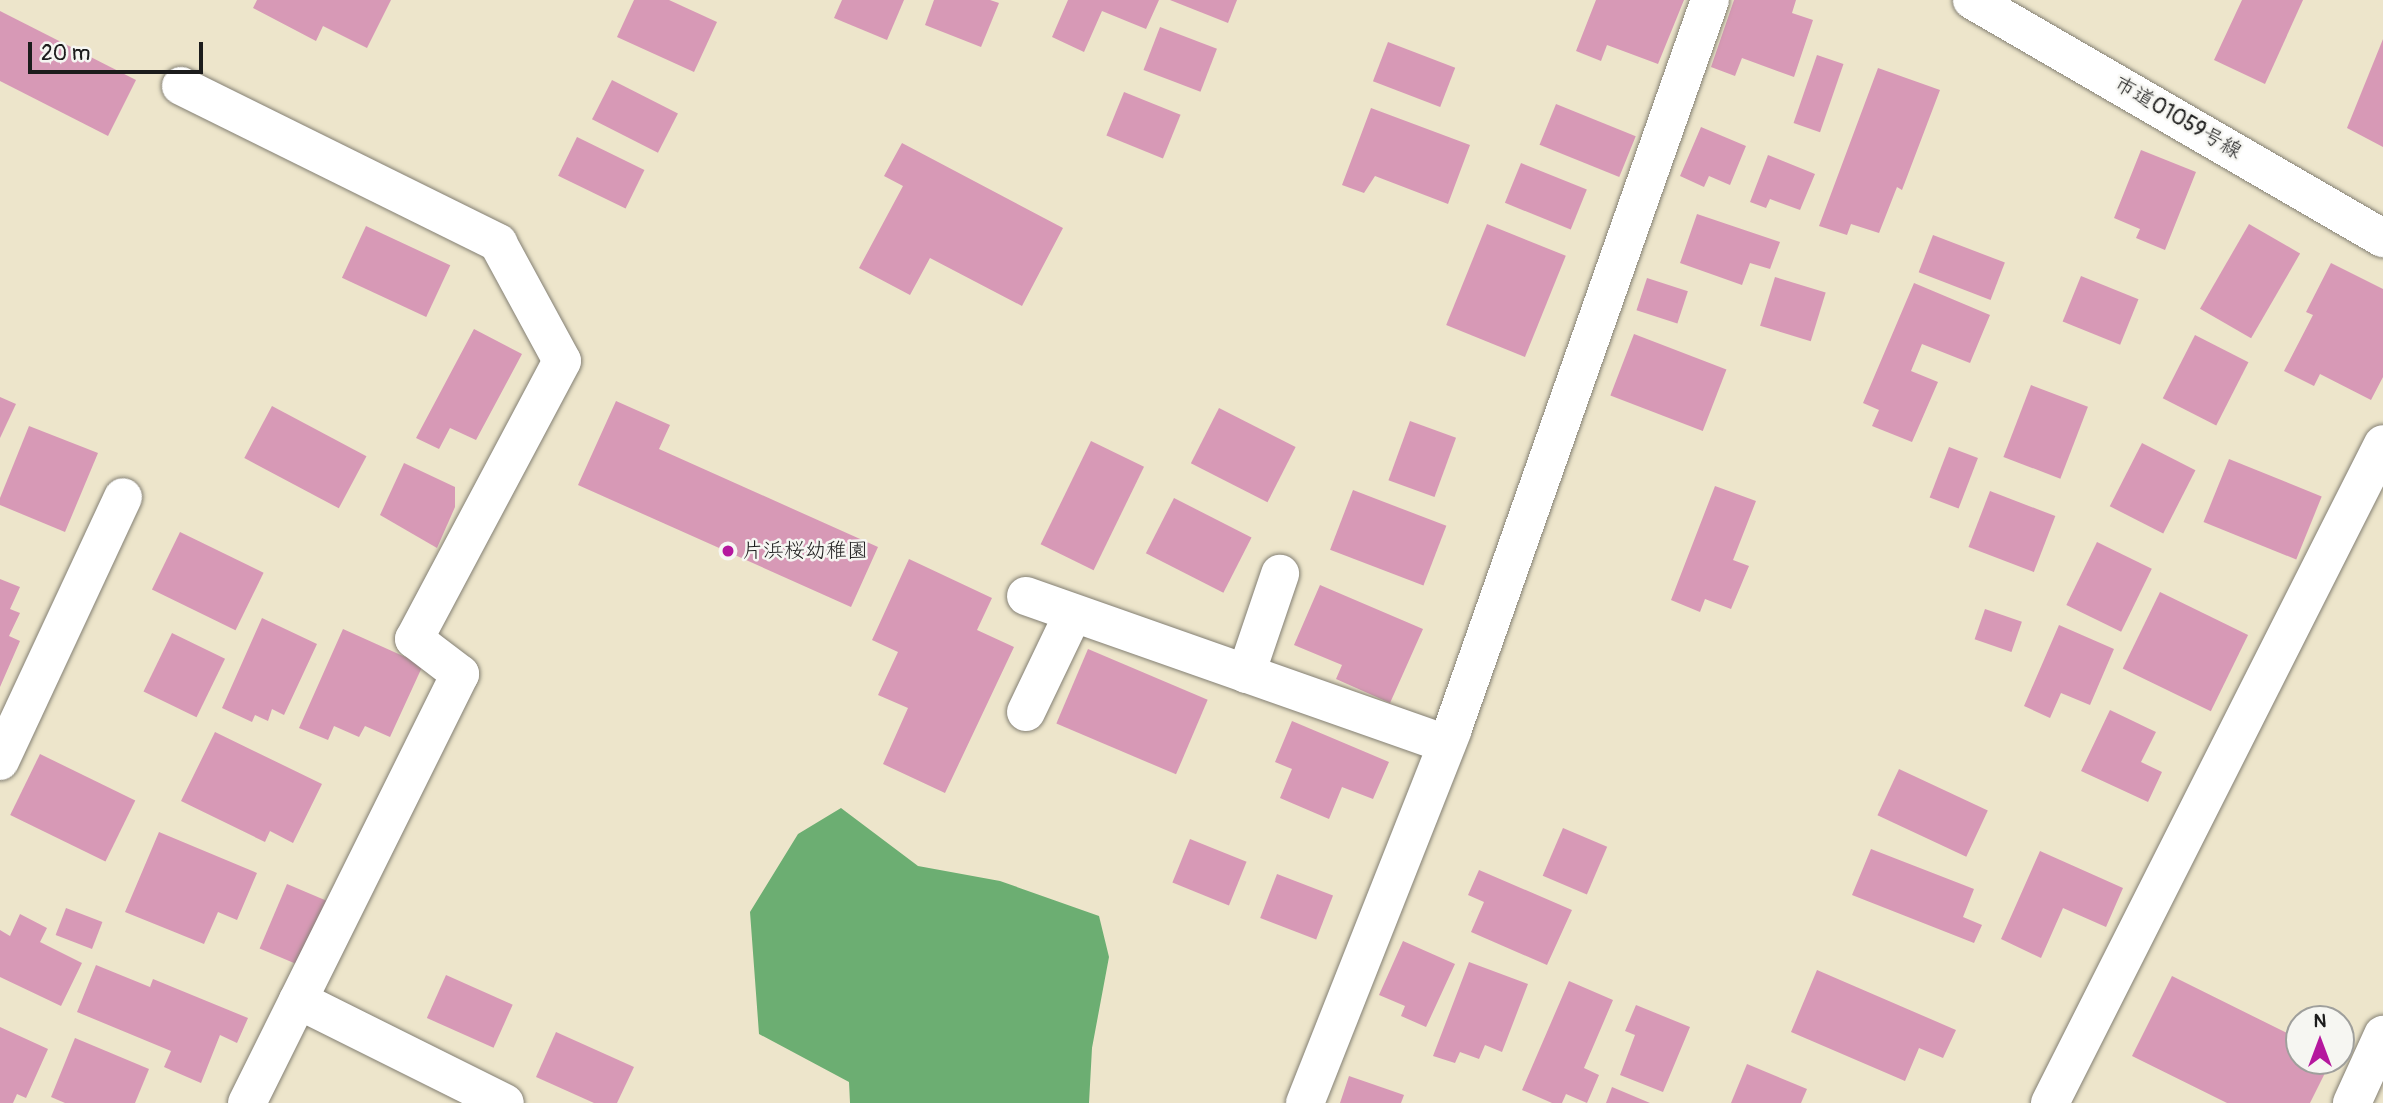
<!DOCTYPE html>
<html>
<head>
<meta charset="utf-8">
<style>
	body { margin:0 }
	#map { position:relative; width:2383px; height:1103px; overflow:hidden; background:#ede5cb; font-family:Pangolin,"Klee One",sans-serif }
	div>[style] { position:absolute }
	.forest>* { inset:0; background:#6cae72 }
	.building>* { inset:0; background:#d799b6; transform-origin:0 0 }
	.roads { filter:drop-shadow(0 0 2px #848074) drop-shadow(0 0 2px #848074) }
	.street>* { height:38px; margin:-19px; padding:0 19px; transform-origin:19px; border-radius:19px; background:#fff }
	.secondary>* { height:38px; margin:-19px; padding:0 19px; transform-origin:19px; border-radius:19px; background:#fff }
	.dots>* { width:19px; height:19px; translate:-50% -50%; box-sizing:border-box; border:4px solid #f6f6f2; border-radius:50% }
	span { translate:-50% -50%; white-space:nowrap; text-align:center; line-height:1.15; -webkit-text-stroke:5px #f6f6f2; paint-order:stroke }
	.street-label { font-size:21px; color:#1c1c1c }
	.poi-label { font-size:21px; color:#1c1c1c }
	.left { translate:0 -50%; text-align:left }
	.north { position:absolute; left:2285px; top:1005px; width:70px; height:70px; box-sizing:border-box; background:#f6f6f2; border:2px solid #9f9f9c; border-radius:50%; rotate:0deg; font-size:19px; font-weight:700; line-height:28px; text-align:center; color:#1c1c1c }
	.north::after { content:''; display:block; margin:auto; width:24px; height:32px; background:#b5179e; clip-path:polygon(50% 0,100% 100%,50% 72%,0 100%) }
	.scale { position:absolute; left:28px; top:42px; width:175px; height:32px; box-sizing:border-box; border:4px solid #1c1c1c; border-top:0; padding-left:9px; font-size:21px; line-height:24px; white-space:nowrap; color:#1c1c1c; -webkit-text-stroke:5px #f6f6f2; paint-order:stroke }
</style>
</head>
<body>
<div id="map">
	<div class="forest">
		<div style="clip-path:polygon(841px 808px,918px 866px,1000px 881px,1099px 916px,1109px 957px,1092px 1048px,1089px 1103px,850px 1103px,849px 1082px,759px 1034px,750px 912px,798px 834px)"></div>
	</div>
	<div class="building">
		<div style="clip-path:polygon(257px 0,391px 0,367px 48px,323px 26px,316px 41px,253px 8px)"></div>
		<div style="clip-path:polygon(634px 0,669px 0,717px 22px,694px 72px,617px 37px)"></div>
		<div style="clip-path:polygon(842px 0,904px 0,887px 40px,834px 18px)"></div>
		<div style="clip-path:polygon(934px 0,990px 0,999px 3px,981px 47px,925px 25px)"></div>
		<div style="clip-path:polygon(1068px 0,1159px 0,1146px 29px,1102px 11px,1084px 52px,1052px 37px)"></div>
		<div style="clip-path:polygon(1170px 0,1237px 0,1228px 23px)"></div>
		<div style="clip-path:polygon(1596px 0,1684px 0,1658px 64px,1607px 45px,1601px 61px,1576px 51px)"></div>
		<div style="clip-path:polygon(1734px 0,1796px 0,1792px 13px,1813px 20px,1794px 77px,1742px 58px,1735px 76px,1711px 67px)"></div>
		<div style="clip-path:polygon(2242px 0,2303px 0,2265px 84px,2214px 60px)"></div>
		<div style="clip-path:polygon(0 11px,136px 80px,108px 136px,0 81px)"></div>
		<div style="left:1160px;top:27px;width:61px;height:46px;rotate:21deg"></div>
		<div style="clip-path:polygon(2383px 39px,2383px 147px,2347px 128px)"></div>
		<div style="left:1388px;top:42px;width:72px;height:42px;rotate:21deg"></div>
		<div style="left:1817px;top:55px;width:28px;height:72px;rotate:19deg"></div>
		<div style="clip-path:polygon(1878px 68px,1940px 90px,1902px 190px,1897px 187px,1879px 233px,1851px 224px,1847px 235px,1819px 226px)"></div>
		<div style="left:612px;top:80px;width:74px;height:44px;rotate:27deg"></div>
		<div style="left:1124px;top:92px;width:61px;height:47px;rotate:22deg"></div>
		<div style="left:1556px;top:104px;width:86px;height:44px;rotate:22deg"></div>
		<div style="clip-path:polygon(1371px 108px,1470px 145px,1448px 204px,1375px 176px,1364px 193px,1342px 185px)"></div>
		<div style="clip-path:polygon(1701px 127px,1746px 146px,1730px 185px,1709px 176px,1704px 187px,1680px 176px)"></div>
		<div style="left:577px;top:137px;width:75px;height:43px;rotate:26deg"></div>
		<div style="clip-path:polygon(902px 143px,1063px 228px,1022px 306px,930px 258px,910px 295px,859px 268px,903px 186px,884px 176px)"></div>
		<div style="clip-path:polygon(2141px 150px,2196px 172px,2165px 250px,2136px 238px,2140px 229px,2114px 218px)"></div>
		<div style="clip-path:polygon(1768px 155px,1815px 174px,1800px 210px,1770px 199px,1766px 208px,1750px 202px)"></div>
		<div style="left:1521px;top:163px;width:71px;height:43px;rotate:22deg"></div>
		<div style="clip-path:polygon(1697px 214px,1780px 242px,1770px 269px,1750px 263px,1742px 285px,1680px 263px)"></div>
		<div style="left:1487px;top:224px;width:85px;height:109px;rotate:22deg"></div>
		<div style="left:2249px;top:224px;width:59px;height:98px;rotate:30deg"></div>
		<div style="left:366px;top:226px;width:93px;height:57px;rotate:25deg"></div>
		<div style="left:1933px;top:235px;width:77px;height:40px;rotate:21deg"></div>
		<div style="clip-path:polygon(2331px 263px,2383px 289px,2383px 377px,2371px 400px,2320px 374px,2314px 386px,2284px 371px,2313px 315px,2306px 312px)"></div>
		<div style="left:2081px;top:276px;width:62px;height:49px;rotate:22deg"></div>
		<div style="left:1775px;top:277px;width:53px;height:51px;rotate:17deg"></div>
		<div style="left:1647px;top:278px;width:43px;height:34px;rotate:18deg"></div>
		<div style="clip-path:polygon(1914px 283px,1990px 315px,1970px 363px,1922px 344px,1911px 371px,1938px 382px,1912px 442px,1872px 426px,1879px 410px,1863px 403px)"></div>
		<div style="clip-path:polygon(474px 329px,522px 354px,476px 440px,450px 428px,439px 449px,416px 438px)"></div>
		<div style="left:1634px;top:334px;width:99px;height:66px;rotate:21deg"></div>
		<div style="left:2195px;top:335px;width:60px;height:71px;rotate:27deg"></div>
		<div style="left:2031px;top:385px;width:61px;height:77px;rotate:21deg"></div>
		<div style="clip-path:polygon(0 397px,16px 404px,0 438px)"></div>
		<div style="clip-path:polygon(616px 401px,670px 425px,659px 449px,878px 547px,851px 607px,578px 485px)"></div>
		<div style="left:272px;top:406px;width:107px;height:59px;rotate:28deg"></div>
		<div style="left:1219px;top:408px;width:86px;height:62px;rotate:27deg"></div>
		<div style="left:1410px;top:421px;width:49px;height:63px;rotate:20deg"></div>
		<div style="clip-path:polygon(29px 426px,98px 453px,65px 532px,0 505px,0 498px)"></div>
		<div style="left:1091px;top:441px;width:59px;height:115px;rotate:26deg"></div>
		<div style="left:2142px;top:443px;width:60px;height:71px;rotate:27deg"></div>
		<div style="left:1949px;top:447px;width:31px;height:54px;rotate:21deg"></div>
		<div style="left:2229px;top:459px;width:100px;height:68px;rotate:22deg"></div>
		<div style="clip-path:polygon(404px 463px,455px 487px,455px 507px,437px 548px,380px 515px)"></div>
		<div style="clip-path:polygon(1715px 486px,1756px 501px,1733px 560px,1749px 566px,1731px 609px,1705px 599px,1700px 612px,1671px 600px)"></div>
		<div style="left:1353px;top:490px;width:100px;height:64px;rotate:21deg"></div>
		<div style="left:1990px;top:491px;width:70px;height:60px;rotate:21deg"></div>
		<div style="left:1174px;top:498px;width:87px;height:62px;rotate:27deg"></div>
		<div style="left:180px;top:532px;width:93px;height:64px;rotate:26deg"></div>
		<div style="left:2097px;top:542px;width:61px;height:70px;rotate:26deg"></div>
		<div style="clip-path:polygon(909px 559px,992px 598px,977px 630px,1014px 647px,945px 793px,883px 764px,908px 708px,878px 695px,898px 652px,872px 640px)"></div>
		<div style="clip-path:polygon(0 579px,20px 587px,10px 609px,20px 613px,9px 636px,20px 641px,0 687px)"></div>
		<div style="clip-path:polygon(1320px 585px,1423px 629px,1390px 703px,1336px 679px,1342px 665px,1294px 645px)"></div>
		<div style="left:2160px;top:592px;width:98px;height:85px;rotate:26deg"></div>
		<div style="left:1985px;top:609px;width:39px;height:32px;rotate:19deg"></div>
		<div style="clip-path:polygon(262px 618px,317px 644px,284px 715px,272px 709px,268px 721px,255px 715px,252px 722px,222px 708px)"></div>
		<div style="clip-path:polygon(2059px 625px,2114px 649px,2090px 705px,2061px 693px,2050px 718px,2024px 706px)"></div>
		<div style="clip-path:polygon(343px 629px,423px 665px,390px 737px,365px 726px,359px 737px,334px 726px,328px 740px,299px 728px)"></div>
		<div style="left:172px;top:633px;width:59px;height:65px;rotate:26deg"></div>
		<div style="left:1088px;top:649px;width:130px;height:81px;rotate:23deg"></div>
		<div style="clip-path:polygon(2110px 710px,2156px 732px,2141px 762px,2162px 772px,2148px 802px,2081px 771px)"></div>
		<div style="clip-path:polygon(1292px 721px,1389px 762px,1373px 799px,1342px 787px,1329px 819px,1280px 798px,1292px 769px,1275px 762px)"></div>
		<div style="clip-path:polygon(215px 732px,322px 784px,293px 843px,270px 831px,265px 842px,181px 801px)"></div>
		<div style="left:40px;top:754px;width:106px;height:68px;rotate:26deg"></div>
		<div style="left:1899px;top:769px;width:98px;height:51px;rotate:25deg"></div>
		<div style="left:1563px;top:828px;width:48px;height:52px;rotate:23deg"></div>
		<div style="clip-path:polygon(159px 832px,257px 873px,237px 920px,218px 912px,204px 944px,125px 912px)"></div>
		<div style="left:1190px;top:839px;width:61px;height:47px;rotate:22deg"></div>
		<div style="clip-path:polygon(1871px 849px,1974px 889px,1963px 917px,1982px 925px,1974px 943px,1852px 895px)"></div>
		<div style="clip-path:polygon(2040px 851px,2123px 888px,2106px 927px,2063px 908px,2041px 958px,2001px 939px)"></div>
		<div style="clip-path:polygon(1479px 870px,1572px 910px,1547px 965px,1471px 932px,1484px 902px,1468px 895px)"></div>
		<div style="left:1277px;top:874px;width:60px;height:47px;rotate:21deg"></div>
		<div style="left:287px;top:884px;width:43px;height:70px;rotate:23deg"></div>
		<div style="left:66px;top:908px;width:39px;height:29px;rotate:21deg"></div>
		<div style="clip-path:polygon(20px 914px,47px 928px,40px 942px,82px 963px,61px 1006px,0 977px,0 930px,10px 936px)"></div>
		<div style="clip-path:polygon(1403px 941px,1455px 964px,1426px 1027px,1401px 1016px,1405px 1006px,1379px 995px)"></div>
		<div style="clip-path:polygon(1469px 962px,1528px 984px,1502px 1052px,1485px 1045px,1479px 1059px,1460px 1052px,1455px 1063px,1433px 1056px)"></div>
		<div style="clip-path:polygon(96px 965px,150px 987px,153px 979px,248px 1018px,237px 1043px,220px 1035px,201px 1083px,164px 1067px,171px 1051px,77px 1012px)"></div>
		<div style="clip-path:polygon(1817px 970px,1956px 1030px,1943px 1058px,1919px 1048px,1905px 1081px,1791px 1032px)"></div>
		<div style="left:446px;top:975px;width:73px;height:47px;rotate:24deg"></div>
		<div style="clip-path:polygon(2172px 976px,2299px 1039px,2299px 1061px,2331px 1061px,2310px 1103px,2227px 1103px,2132px 1056px)"></div>
		<div style="clip-path:polygon(1569px 981px,1613px 1000px,1584px 1068px,1599px 1075px,1587px 1103px,1566px 1094px,1562px 1103px,1552px 1103px,1522px 1090px)"></div>
		<div style="clip-path:polygon(1636px 1005px,1690px 1027px,1663px 1092px,1620px 1075px,1635px 1035px,1625px 1031px)"></div>
		<div style="clip-path:polygon(0 1027px,48px 1049px,26px 1098px,17px 1094px,13px 1103px,0 1103px)"></div>
		<div style="clip-path:polygon(556px 1032px,634px 1067px,617px 1103px,594px 1103px,536px 1077px)"></div>
		<div style="clip-path:polygon(75px 1038px,149px 1069px,135px 1103px,65px 1103px,51px 1097px)"></div>
		<div style="clip-path:polygon(1747px 1064px,1807px 1089px,1801px 1103px,1731px 1103px)"></div>
		<div style="clip-path:polygon(1349px 1076px,1404px 1095px,1401px 1103px,1340px 1103px)"></div>
		<div style="clip-path:polygon(1612px 1087px,1650px 1103px,1606px 1103px)"></div>
	</div>
	<div class="roads">
		<div class="street">
			<div style="left:181px;top:86px;width:354px;rotate:26.3deg"></div>
			<div style="left:498px;top:243px;width:134px;rotate:61.5deg"></div>
			<div style="left:562px;top:361px;width:315px;rotate:118deg"></div>
			<div style="left:414px;top:639px;width:58px;rotate:37.3deg"></div>
			<div style="left:460px;top:674px;width:479px;rotate:116.4deg"></div>
			<div style="left:1026px;top:596px;width:446px;rotate:19.4deg"></div>
			<div style="left:1246px;top:674px;width:106px;rotate:-71.2deg"></div>
			<div style="left:1026px;top:712px;width:109px;rotate:-64.4deg"></div>
			<div style="left:0;top:761px;width:291px;rotate:-65deg"></div>
			<div style="left:298px;top:1000px;width:231px;rotate:26.5deg"></div>
			<div style="left:1305px;top:1103px;width:400px;rotate:-68.4deg"></div>
			<div style="left:1452px;top:731px;width:775px;rotate:-70.56deg"></div>
			<div style="left:2050px;top:1103px;width:738px;rotate:-63.19deg"></div>
			<div style="left:2352px;top:1103px;width:75px;rotate:-65.5deg"></div>
		</div>
		<div class="secondary">
			<div style="left:1972px;top:0;width:475px;rotate:30.1deg"></div>
		</div>
	</div>
	<div class="dots">
		<div style="left:728px;top:551px;background:#b5179e"></div>
	</div>
	<div class="street-label">
		<span style="left:2178px;top:118px;rotate:30deg">市道01059号線</span>
	</div>
	<div class="poi-label">
		<span class="left" style="left:742px;top:551px">片浜桜幼稚園</span>
	</div>
	<div class="north">N</div>
	<div class="scale">20 m</div>
</div>
</body>
</html>
